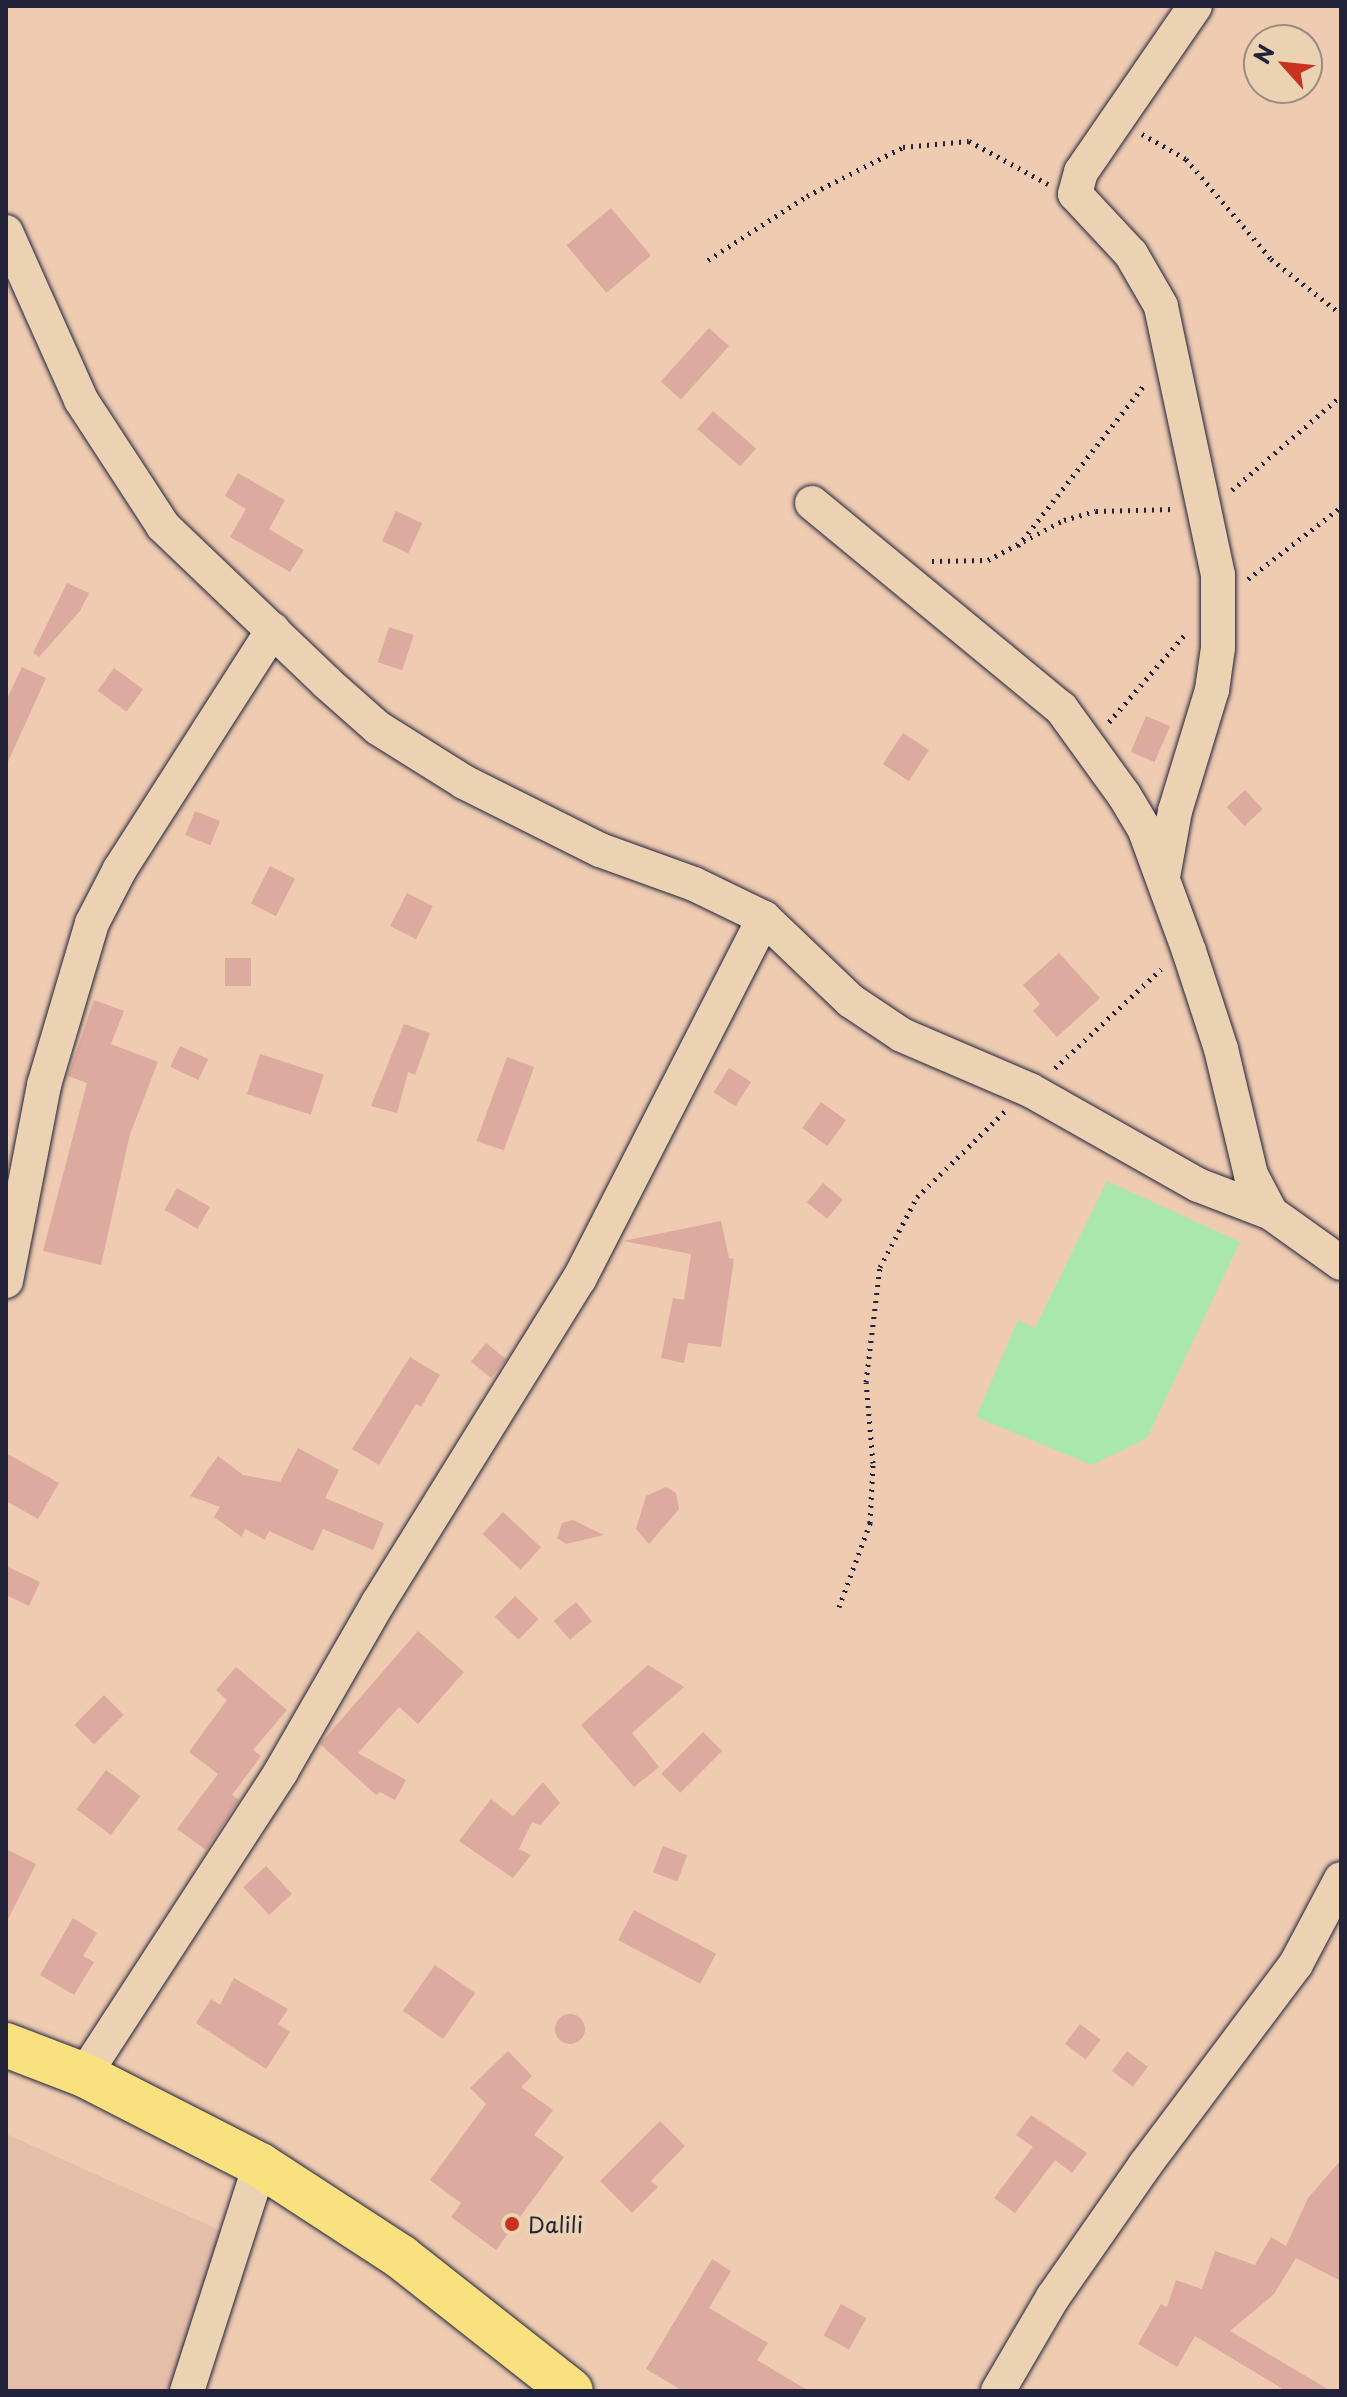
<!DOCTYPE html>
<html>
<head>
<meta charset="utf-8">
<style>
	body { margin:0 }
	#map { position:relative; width:1347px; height:2397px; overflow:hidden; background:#eecbb1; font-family:"Playpen Sans",sans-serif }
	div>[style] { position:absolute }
	.built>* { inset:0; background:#e5beaa }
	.green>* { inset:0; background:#a9e7af }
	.building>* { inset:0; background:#ddaaa0; transform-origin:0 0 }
	.round { border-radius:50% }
	.path>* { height:5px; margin-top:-2.5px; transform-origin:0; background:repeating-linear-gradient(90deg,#22223b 0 2px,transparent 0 8px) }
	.roads { filter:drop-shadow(0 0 2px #22223b) drop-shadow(0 0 2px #22223b) }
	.street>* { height:34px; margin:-17px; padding:0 17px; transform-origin:17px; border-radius:17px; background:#ead2b2 }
	.primary>* { height:44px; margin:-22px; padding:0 22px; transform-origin:22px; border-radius:22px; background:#fae180 }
	.dots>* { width:22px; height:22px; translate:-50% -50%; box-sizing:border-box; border:4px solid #ead2b2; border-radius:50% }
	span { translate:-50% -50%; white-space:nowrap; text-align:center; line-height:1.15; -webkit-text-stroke:8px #ead2b2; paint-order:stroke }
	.poi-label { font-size:22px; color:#22223b }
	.left { translate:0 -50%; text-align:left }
	.frame { position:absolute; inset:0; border:8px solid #22223b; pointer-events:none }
	.north { position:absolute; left:1243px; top:24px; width:80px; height:80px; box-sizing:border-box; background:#ead2b2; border:2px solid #9a8c82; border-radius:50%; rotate:297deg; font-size:22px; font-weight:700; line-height:32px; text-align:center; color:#22223b }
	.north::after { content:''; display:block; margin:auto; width:28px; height:36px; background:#c8321e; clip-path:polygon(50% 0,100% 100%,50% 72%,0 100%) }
</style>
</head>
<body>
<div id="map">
	<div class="built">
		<div style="clip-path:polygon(6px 2134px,233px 2236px,183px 2391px,6px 2391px)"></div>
	</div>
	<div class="green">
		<div style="clip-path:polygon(1107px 1181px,1240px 1242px,1147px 1438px,1092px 1465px,976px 1417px,1018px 1320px,1035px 1328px)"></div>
	</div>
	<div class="building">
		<div style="left:611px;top:208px;width:62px;height:58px;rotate:50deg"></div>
		<div style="left:709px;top:328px;width:27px;height:72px;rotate:42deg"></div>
		<div style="left:713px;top:411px;width:57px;height:24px;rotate:41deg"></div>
		<div style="clip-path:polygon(238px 473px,285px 500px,269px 529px,304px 550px,290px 572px,230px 537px,246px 509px,225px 496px)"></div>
		<div style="left:396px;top:511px;width:29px;height:33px;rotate:25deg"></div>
		<div style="clip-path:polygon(67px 583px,89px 593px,80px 611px,39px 657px,33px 653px)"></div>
		<div style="left:389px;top:627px;width:26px;height:37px;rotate:18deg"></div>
		<div style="clip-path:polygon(22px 667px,46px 678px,6px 766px,6px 701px)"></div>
		<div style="left:114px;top:668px;width:36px;height:28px;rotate:36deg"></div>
		<div style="left:1146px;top:716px;width:26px;height:39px;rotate:23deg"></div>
		<div style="left:903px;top:733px;width:31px;height:37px;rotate:33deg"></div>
		<div style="left:1245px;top:790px;width:26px;height:25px;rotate:47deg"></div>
		<div style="left:195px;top:811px;width:27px;height:26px;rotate:22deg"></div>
		<div style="left:270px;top:866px;width:28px;height:42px;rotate:27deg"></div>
		<div style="left:407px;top:893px;width:29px;height:37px;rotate:27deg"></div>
		<div style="clip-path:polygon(1059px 953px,1100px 998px,1057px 1037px,1033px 1011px,1040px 1004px,1023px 985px)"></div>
		<div style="left:225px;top:958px;width:26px;height:28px"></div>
		<div style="clip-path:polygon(94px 1000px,124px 1011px,111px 1044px,158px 1062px,130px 1134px,101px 1265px,43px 1251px,87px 1083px,68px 1076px)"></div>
		<div style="clip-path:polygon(404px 1024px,430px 1033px,415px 1075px,408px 1072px,397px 1113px,371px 1106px)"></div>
		<div style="left:180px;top:1046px;width:31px;height:23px;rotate:25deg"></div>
		<div style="left:260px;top:1054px;width:67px;height:42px;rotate:18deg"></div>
		<div style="left:507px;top:1057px;width:29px;height:89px;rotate:20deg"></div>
		<div style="left:729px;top:1068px;width:26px;height:29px;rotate:32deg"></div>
		<div style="left:821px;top:1102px;width:31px;height:32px;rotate:36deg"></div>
		<div style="left:823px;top:1183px;width:26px;height:25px;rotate:40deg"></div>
		<div style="left:177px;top:1188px;width:38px;height:25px;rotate:30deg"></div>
		<div style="clip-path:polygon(721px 1221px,729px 1258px,734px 1259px,721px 1347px,688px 1343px,684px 1363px,661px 1358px,673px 1298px,684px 1300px,691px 1254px,623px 1241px)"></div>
		<div style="left:486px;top:1343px;width:26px;height:24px;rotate:39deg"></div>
		<div style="clip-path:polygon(410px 1357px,440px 1375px,421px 1407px,416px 1404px,379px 1465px,352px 1449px)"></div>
		<div style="clip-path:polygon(298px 1448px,339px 1470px,325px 1498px,384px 1523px,373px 1550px,323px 1529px,313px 1551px,269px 1531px,265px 1540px,245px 1529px,242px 1537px,214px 1517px,220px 1507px,190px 1496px,218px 1456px,243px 1475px,280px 1482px)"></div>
		<div style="clip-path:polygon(6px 1453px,59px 1483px,38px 1519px,6px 1501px)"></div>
		<div style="clip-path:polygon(666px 1487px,676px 1493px,679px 1509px,649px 1544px,636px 1529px,646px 1496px)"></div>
		<div style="left:503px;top:1512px;width:52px;height:30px;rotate:43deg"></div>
		<div style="clip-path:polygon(573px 1520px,604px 1535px,566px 1544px,557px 1538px,562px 1523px)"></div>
		<div style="clip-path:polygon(6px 1566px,40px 1582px,29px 1606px,6px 1595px)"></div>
		<div style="left:515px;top:1596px;width:33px;height:29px;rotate:44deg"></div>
		<div style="left:576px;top:1602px;width:25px;height:29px;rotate:50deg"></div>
		<div style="clip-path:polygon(418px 1631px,464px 1672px,418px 1724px,399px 1707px,358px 1753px,406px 1780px,395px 1800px,380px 1792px,376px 1795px,320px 1744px)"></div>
		<div style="clip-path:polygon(648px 1665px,684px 1687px,632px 1733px,659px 1767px,634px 1787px,581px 1725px)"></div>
		<div style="clip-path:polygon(236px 1667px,287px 1710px,253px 1750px,261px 1756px,232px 1795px,239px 1800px,206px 1850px,177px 1829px,218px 1774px,189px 1752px,227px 1700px,216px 1690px)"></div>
		<div style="left:104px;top:1695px;width:28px;height:42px;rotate:45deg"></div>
		<div style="left:703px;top:1732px;width:27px;height:59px;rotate:45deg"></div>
		<div style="left:106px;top:1770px;width:43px;height:49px;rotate:37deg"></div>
		<div style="clip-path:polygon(543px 1782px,560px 1803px,540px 1825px,532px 1822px,519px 1849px,531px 1855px,513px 1878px,459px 1841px,491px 1799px,513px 1816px)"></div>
		<div style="left:663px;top:1846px;width:26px;height:28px;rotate:21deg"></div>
		<div style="clip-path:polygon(6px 1849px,36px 1864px,6px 1923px)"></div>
		<div style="left:266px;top:1866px;width:38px;height:31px;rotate:47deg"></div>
		<div style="left:634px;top:1910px;width:93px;height:34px;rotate:28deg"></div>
		<div style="clip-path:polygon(73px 1918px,97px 1933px,83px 1956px,94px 1962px,74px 1995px,40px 1975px)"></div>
		<div style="left:435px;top:1965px;width:49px;height:56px;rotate:35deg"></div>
		<div style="clip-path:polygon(234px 1978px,288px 2009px,278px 2024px,290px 2032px,266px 2069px,196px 2023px,211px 1999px,220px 2005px)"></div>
		<div class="round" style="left:555px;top:2014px;width:30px;height:30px"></div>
		<div style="left:1080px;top:2024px;width:26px;height:25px;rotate:37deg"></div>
		<div style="clip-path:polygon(508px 2051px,532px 2076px,521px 2087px,553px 2110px,534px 2135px,564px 2157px,496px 2250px,451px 2217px,461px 2203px,430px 2180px,486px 2104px,470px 2088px)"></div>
		<div style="left:1127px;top:2051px;width:26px;height:25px;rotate:37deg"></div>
		<div style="clip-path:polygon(1031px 2115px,1087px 2153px,1072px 2173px,1055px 2160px,1015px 2213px,994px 2198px,1033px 2147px,1016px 2135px)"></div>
		<div style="clip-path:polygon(660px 2121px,685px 2146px,651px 2181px,658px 2187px,632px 2213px,600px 2181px)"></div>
		<div style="clip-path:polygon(1341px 2160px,1341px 2281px,1296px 2258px,1274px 2294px,1230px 2331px,1331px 2391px,1286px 2391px,1195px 2336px,1177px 2367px,1138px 2344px,1161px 2304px,1167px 2307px,1176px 2280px,1202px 2289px,1215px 2251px,1255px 2265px,1271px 2237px,1286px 2246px,1308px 2198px)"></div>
		<div style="clip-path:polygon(712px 2259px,731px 2271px,709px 2308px,768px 2343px,757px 2360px,809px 2391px,683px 2391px,646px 2369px)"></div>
		<div style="left:841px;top:2304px;width:29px;height:36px;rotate:29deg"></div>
	</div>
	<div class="path">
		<div style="left:1142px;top:134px;width:51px;rotate:29.6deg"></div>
		<div style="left:1186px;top:159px;width:131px;rotate:49.6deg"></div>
		<div style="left:1271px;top:259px;width:89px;rotate:38.2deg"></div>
		<div style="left:708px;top:260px;width:118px;rotate:-32.9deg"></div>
		<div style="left:807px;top:196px;width:108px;rotate:-27deg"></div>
		<div style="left:903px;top:147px;width:66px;rotate:-5.2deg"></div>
		<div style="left:969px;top:141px;width:90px;rotate:28.6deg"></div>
		<div style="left:1232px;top:490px;width:144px;rotate:-40.8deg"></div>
		<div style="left:1018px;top:546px;width:206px;rotate:-51.9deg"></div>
		<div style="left:932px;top:561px;width:56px;rotate:-1deg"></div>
		<div style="left:988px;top:560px;width:86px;rotate:-27.8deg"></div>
		<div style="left:1064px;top:520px;width:33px;rotate:-16deg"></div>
		<div style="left:1096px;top:511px;width:78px;rotate:-1.5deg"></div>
		<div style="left:1248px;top:579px;width:118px;rotate:-37.7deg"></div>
		<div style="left:1109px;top:722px;width:118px;rotate:-49.1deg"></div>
		<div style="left:1055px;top:1068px;width:145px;rotate:-43deg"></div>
		<div style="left:839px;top:1607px;width:90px;rotate:-69.7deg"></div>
		<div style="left:870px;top:1523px;width:60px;rotate:-87.1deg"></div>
		<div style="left:873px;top:1463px;width:81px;rotate:-94.9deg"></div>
		<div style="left:866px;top:1382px;width:116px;rotate:-83.1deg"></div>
		<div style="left:880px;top:1267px;width:79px;rotate:-62.1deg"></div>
		<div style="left:917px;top:1197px;width:123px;rotate:-44.3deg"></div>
	</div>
	<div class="roads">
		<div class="street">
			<div style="left:6px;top:232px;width:184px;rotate:65.9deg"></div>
			<div style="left:81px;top:400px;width:150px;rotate:56.9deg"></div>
			<div style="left:163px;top:526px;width:226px;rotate:43.7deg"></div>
			<div style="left:326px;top:682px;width:69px;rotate:41.5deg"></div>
			<div style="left:378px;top:728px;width:102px;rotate:32.1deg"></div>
			<div style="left:464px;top:782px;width:152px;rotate:26.6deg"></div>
			<div style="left:600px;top:850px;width:100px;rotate:19.9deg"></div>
			<div style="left:694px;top:884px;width:78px;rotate:25.9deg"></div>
			<div style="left:764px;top:918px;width:406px;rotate:117.1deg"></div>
			<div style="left:579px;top:1279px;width:381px;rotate:121.8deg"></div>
			<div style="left:378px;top:1603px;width:195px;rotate:119.9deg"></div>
			<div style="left:281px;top:1772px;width:361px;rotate:123deg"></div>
			<div style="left:812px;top:503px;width:323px;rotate:39.5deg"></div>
			<div style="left:1061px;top:708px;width:107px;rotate:54.1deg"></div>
			<div style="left:1124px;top:795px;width:39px;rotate:59deg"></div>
			<div style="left:1144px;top:828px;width:131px;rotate:69.9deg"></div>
			<div style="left:1189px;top:951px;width:103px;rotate:71.9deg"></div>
			<div style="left:1221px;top:1049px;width:130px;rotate:76.6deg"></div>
			<div style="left:1251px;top:1175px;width:43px;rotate:62.2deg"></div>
			<div style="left:1163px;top:877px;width:67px;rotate:-79.7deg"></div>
			<div style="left:1175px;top:811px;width:127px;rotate:-73deg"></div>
			<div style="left:1212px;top:690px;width:42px;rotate:-81.9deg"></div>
			<div style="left:1218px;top:648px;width:73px;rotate:-90deg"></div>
			<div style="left:1218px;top:575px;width:275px;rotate:-102deg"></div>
			<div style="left:1161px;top:306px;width:60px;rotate:-120deg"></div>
			<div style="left:1131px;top:254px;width:82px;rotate:-133deg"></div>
			<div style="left:1075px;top:194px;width:23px;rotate:-75deg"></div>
			<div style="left:1081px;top:172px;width:201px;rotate:-55.5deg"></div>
			<div style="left:764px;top:918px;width:120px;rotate:43.7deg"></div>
			<div style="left:851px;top:1001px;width:61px;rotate:33.7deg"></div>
			<div style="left:902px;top:1035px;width:139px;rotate:23.3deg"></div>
			<div style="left:1030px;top:1090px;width:193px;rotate:29.5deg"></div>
			<div style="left:1198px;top:1185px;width:78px;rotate:21deg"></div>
			<div style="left:1271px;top:1213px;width:86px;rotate:35.5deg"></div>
			<div style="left:6px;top:1281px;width:200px;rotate:-79deg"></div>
			<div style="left:44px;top:1085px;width:169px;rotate:-73.5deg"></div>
			<div style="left:92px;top:923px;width:61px;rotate:-62.6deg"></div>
			<div style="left:120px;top:869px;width:284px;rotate:-57.4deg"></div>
			<div style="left:187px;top:2391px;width:237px;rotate:-72.1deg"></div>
			<div style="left:998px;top:2391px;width:109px;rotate:-59.7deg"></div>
			<div style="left:1053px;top:2297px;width:161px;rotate:-55.1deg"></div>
			<div style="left:1145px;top:2165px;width:251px;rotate:-53.1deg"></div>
			<div style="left:1296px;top:1964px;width:96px;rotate:-62.1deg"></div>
		</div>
		<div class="primary">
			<div style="left:6px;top:2045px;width:84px;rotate:21deg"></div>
			<div style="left:84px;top:2075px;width:198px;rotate:27.1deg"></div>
			<div style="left:260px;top:2165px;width:168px;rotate:33.1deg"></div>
			<div style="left:401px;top:2257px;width:216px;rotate:38.2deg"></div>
		</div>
	</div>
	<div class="dots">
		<div style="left:512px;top:2224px;background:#c8321e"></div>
	</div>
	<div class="poi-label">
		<span class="left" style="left:528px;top:2224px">Dalili</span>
	</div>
	<div class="frame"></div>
	<div class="north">N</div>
</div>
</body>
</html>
